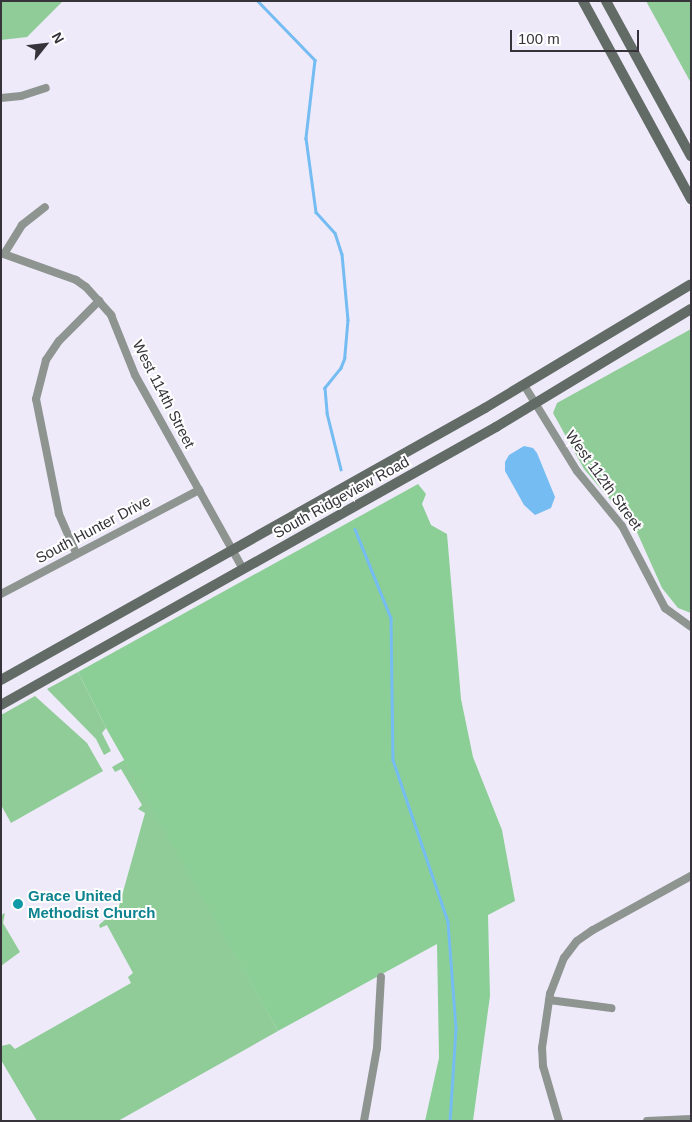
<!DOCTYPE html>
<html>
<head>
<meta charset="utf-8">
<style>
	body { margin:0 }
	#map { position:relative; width:692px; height:1122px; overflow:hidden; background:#eeeafa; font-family:Helvetica,sans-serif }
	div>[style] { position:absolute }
	.green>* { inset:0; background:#90cc98 }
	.forest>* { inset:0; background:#8ccf96 }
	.water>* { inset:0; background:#74bcf1 }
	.stream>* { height:2.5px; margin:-1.25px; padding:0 1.25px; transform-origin:1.25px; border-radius:1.25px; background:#74bcf1 }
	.street>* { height:8px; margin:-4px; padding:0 4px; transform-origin:4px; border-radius:4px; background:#8e9590 }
	.secondary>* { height:10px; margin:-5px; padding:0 5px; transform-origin:5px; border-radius:5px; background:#626b65 }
	.dots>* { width:14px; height:14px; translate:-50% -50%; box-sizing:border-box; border:2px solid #fff; border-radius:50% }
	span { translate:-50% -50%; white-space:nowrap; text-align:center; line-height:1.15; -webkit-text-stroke:4px #fff; paint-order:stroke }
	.street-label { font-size:15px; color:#36343a }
	.culture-label { font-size:15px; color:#0d838f; font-weight:700 }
	.left { translate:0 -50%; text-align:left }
	.frame { position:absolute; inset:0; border:2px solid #36343a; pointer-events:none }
	.north { position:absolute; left:20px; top:20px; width:50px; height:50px; -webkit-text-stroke:4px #fff; paint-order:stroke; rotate:61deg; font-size:14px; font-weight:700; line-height:20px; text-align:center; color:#36343a }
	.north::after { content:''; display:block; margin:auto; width:18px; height:22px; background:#36343a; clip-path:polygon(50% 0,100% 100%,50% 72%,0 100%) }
	.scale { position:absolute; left:510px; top:30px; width:129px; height:22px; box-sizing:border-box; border:2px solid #36343a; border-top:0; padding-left:6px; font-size:15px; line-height:18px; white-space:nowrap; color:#36343a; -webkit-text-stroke:4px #fff; paint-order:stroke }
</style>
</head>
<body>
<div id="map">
	<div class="green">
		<div style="clip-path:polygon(1px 1px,63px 1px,27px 37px,1px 40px)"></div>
		<div style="clip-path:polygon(646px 1px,691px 1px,691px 83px)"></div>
		<div style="clip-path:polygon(691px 329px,691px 613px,678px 608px,662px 588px,636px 530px,584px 469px,553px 413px,557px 403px)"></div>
		<div style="clip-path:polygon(78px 672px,106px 728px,102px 733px,111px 751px,104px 755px,96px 739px,47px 689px)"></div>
		<div style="clip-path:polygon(35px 696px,87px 743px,103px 771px,11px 823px,1px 805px,1px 715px)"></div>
		<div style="clip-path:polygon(126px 759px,278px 1031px,118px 1121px,37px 1121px,1px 1060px,1px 1046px,10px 1044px,15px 1049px,131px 983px,128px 977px,133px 973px,107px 925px,100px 928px,99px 925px,109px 916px,116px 917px,145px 813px,138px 809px,142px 805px,121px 769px,115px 772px,112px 767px)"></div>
		<div style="clip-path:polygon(5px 913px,3px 923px,20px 952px,1px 966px,1px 915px)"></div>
	</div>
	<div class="forest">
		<div style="clip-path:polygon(418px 484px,426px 494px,422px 504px,431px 525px,447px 534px,461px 699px,473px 757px,502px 830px,515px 901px,488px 915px,490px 996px,473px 1121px,425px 1121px,439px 1058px,437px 944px,278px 1031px,106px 728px,78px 672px)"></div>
	</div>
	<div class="water">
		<div style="clip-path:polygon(524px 446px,533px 448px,537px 453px,555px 497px,551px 508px,535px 515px,524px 505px,505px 471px,505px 462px,509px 455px)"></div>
	</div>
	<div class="stream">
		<div style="left:258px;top:1px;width:82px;rotate:46deg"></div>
		<div style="left:315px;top:60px;width:79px;rotate:96.6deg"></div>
		<div style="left:306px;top:138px;width:75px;rotate:82.3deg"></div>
		<div style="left:316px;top:212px;width:28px;rotate:48deg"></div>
		<div style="left:335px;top:233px;width:22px;rotate:72deg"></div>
		<div style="left:342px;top:254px;width:66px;rotate:84.8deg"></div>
		<div style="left:348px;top:320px;width:38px;rotate:95deg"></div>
		<div style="left:345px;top:358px;width:11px;rotate:112deg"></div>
		<div style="left:341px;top:368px;width:26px;rotate:129deg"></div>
		<div style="left:325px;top:388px;width:25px;rotate:85deg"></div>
		<div style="left:327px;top:413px;width:58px;rotate:76deg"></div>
		<div style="left:355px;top:529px;width:96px;rotate:68deg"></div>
		<div style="left:391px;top:618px;width:142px;rotate:89.2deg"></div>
		<div style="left:393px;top:760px;width:171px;rotate:71.2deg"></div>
		<div style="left:448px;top:922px;width:107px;rotate:85.7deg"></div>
		<div style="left:456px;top:1029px;width:92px;rotate:93.7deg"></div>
	</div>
	<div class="street">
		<div style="left:1px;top:98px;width:20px;rotate:-6deg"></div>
		<div style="left:21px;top:96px;width:26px;rotate:-18deg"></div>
		<div style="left:1px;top:253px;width:80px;rotate:19.8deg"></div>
		<div style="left:76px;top:280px;width:12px;rotate:35deg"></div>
		<div style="left:86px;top:287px;width:38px;rotate:48deg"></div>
		<div style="left:111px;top:315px;width:65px;rotate:68.2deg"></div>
		<div style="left:135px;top:375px;width:222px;rotate:60.9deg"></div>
		<div style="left:4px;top:254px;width:34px;rotate:-58deg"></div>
		<div style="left:22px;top:225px;width:29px;rotate:-38deg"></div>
		<div style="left:524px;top:385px;width:101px;rotate:58.4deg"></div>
		<div style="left:577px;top:471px;width:71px;rotate:50.7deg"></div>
		<div style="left:622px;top:526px;width:93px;rotate:62.3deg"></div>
		<div style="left:665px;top:608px;width:32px;rotate:36deg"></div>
		<div style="left:76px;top:553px;width:43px;rotate:-113.6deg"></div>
		<div style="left:59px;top:514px;width:117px;rotate:-101.3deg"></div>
		<div style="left:36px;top:399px;width:40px;rotate:-75.6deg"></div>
		<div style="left:46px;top:360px;width:23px;rotate:-56deg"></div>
		<div style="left:59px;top:341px;width:57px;rotate:-45deg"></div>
		<div style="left:1px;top:594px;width:224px;rotate:-27.7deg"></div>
		<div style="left:549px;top:1000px;width:63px;rotate:7.4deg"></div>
		<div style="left:364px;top:1121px;width:74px;rotate:-79.9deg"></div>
		<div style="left:377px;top:1048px;width:71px;rotate:-86.8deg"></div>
		<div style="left:559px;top:1121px;width:57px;rotate:-106.2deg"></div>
		<div style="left:543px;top:1066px;width:18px;rotate:-93deg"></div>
		<div style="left:542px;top:1048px;width:55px;rotate:-81.6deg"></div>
		<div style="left:550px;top:994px;width:39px;rotate:-69deg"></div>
		<div style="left:564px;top:958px;width:21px;rotate:-53deg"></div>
		<div style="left:577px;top:941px;width:19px;rotate:-35deg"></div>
		<div style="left:593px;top:930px;width:112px;rotate:-28.9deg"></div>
		<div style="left:647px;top:1121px;width:44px;rotate:-2.6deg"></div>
	</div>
	<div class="secondary">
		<div style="left:583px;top:1px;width:226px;rotate:61.4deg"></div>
		<div style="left:606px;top:1px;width:177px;rotate:61.3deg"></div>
		<div style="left:1px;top:680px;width:555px;rotate:-29.34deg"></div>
		<div style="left:485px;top:408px;width:240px;rotate:-31deg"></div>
		<div style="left:1px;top:705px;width:568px;rotate:-29.32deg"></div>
		<div style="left:496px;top:427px;width:228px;rotate:-31.2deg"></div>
	</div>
	<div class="dots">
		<div style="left:18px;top:904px;background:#0f9aa8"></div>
	</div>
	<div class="street-label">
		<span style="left:164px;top:394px;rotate:63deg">West 114th Street</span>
		<span style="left:604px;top:480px;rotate:54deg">West 112th Street</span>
		<span style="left:341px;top:497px;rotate:-29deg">South Ridgeview Road</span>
		<span style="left:93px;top:529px;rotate:-28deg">South Hunter Drive</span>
	</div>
	<div class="culture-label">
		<span class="left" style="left:28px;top:904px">Grace United<br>Methodist Church</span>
	</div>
	<div class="frame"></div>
	<div class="north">N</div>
	<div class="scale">100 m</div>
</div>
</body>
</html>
